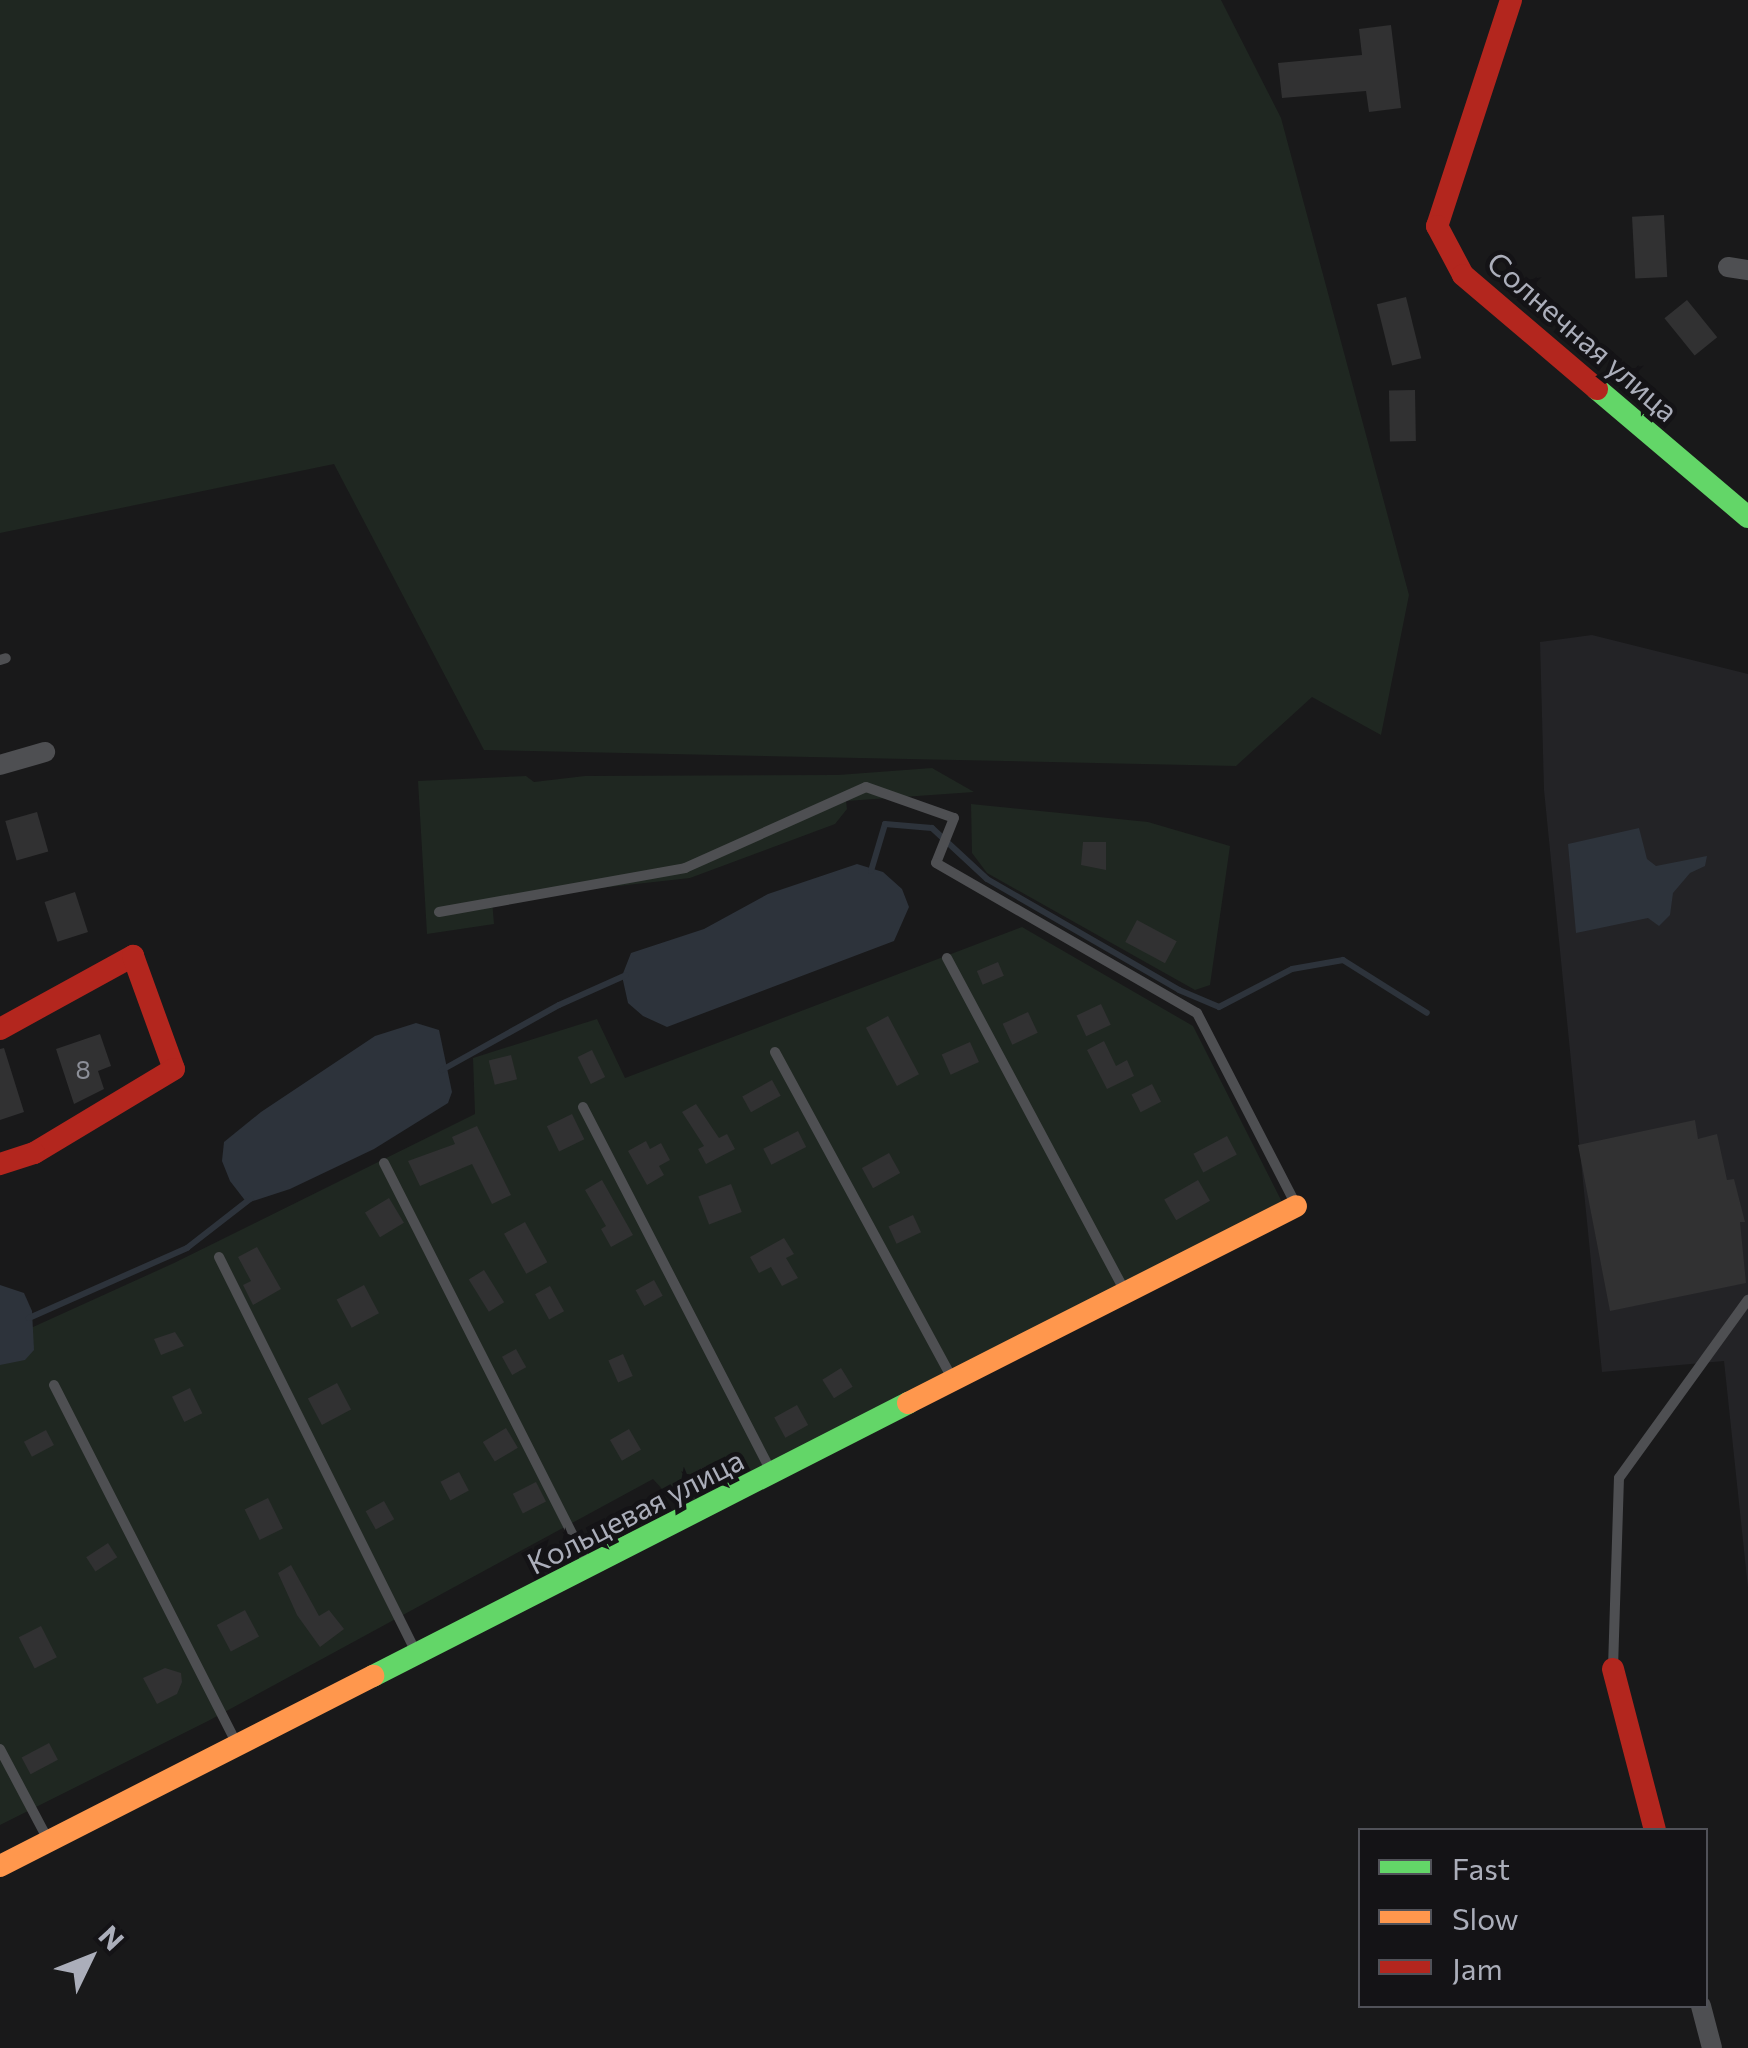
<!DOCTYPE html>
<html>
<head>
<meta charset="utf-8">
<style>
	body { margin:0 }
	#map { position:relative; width:1748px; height:2048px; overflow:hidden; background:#19191a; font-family:Commissioner,sans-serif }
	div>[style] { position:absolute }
	.built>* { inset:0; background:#232326 }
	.green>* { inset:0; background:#1f2721 }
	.water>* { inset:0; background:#2d333b }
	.stream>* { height:6px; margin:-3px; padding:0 3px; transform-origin:3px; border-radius:3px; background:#2d333b }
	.building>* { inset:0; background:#313132; transform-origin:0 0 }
	.lane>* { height:10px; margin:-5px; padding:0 5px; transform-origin:5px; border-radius:5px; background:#4e4f52 }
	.street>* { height:20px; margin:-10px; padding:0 10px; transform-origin:10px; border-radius:10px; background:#4e4f52 }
	.fast>* { height:22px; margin:-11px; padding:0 11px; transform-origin:11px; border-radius:11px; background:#63d668 }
	.slow>* { height:22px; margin:-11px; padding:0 11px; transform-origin:11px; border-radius:11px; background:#ff974d }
	.jam>* { height:22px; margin:-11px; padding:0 11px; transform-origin:11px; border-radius:11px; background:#b3261e }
	span { translate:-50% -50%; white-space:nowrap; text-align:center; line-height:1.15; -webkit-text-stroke:9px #141316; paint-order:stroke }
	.number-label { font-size:25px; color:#8c8f98 }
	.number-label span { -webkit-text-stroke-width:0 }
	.street-label { font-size:30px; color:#abaeba }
	.legend { position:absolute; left:1358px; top:1828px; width:350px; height:180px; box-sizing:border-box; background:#141316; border:2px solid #505158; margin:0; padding:12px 18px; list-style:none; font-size:30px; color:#abaeba }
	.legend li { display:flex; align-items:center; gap:20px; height:50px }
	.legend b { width:50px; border:2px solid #505158 }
	.north { position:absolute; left:40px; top:1908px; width:100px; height:100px; -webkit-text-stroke:8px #141316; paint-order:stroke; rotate:47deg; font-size:28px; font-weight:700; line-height:40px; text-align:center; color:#abaeba }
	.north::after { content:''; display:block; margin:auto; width:35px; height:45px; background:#abaeba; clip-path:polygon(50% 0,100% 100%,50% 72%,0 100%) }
</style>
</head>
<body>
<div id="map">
	<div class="built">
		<div style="clip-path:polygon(1592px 635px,1748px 674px,1748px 1588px,1724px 1361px,1602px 1372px,1544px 790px,1540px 642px)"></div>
	</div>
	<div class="green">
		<div style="clip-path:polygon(0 0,1221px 0,1281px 118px,1409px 595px,1381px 735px,1312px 697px,1236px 766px,484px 750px,334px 464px,0 533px)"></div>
		<div style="clip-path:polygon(932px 768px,974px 792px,846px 801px,847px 809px,835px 824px,690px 878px,492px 900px,494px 924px,427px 934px,418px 781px,526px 776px,534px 782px,585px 776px,838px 775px)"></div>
		<div style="clip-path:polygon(971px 804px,1148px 822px,1230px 846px,1210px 985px,1195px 990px,987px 873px,972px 853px)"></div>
		<div style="clip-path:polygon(1022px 927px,1193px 1026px,1282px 1202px,682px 1511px,653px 1479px,208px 1721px,0 1825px,0 1342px,174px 1263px,475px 1114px,473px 1058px,597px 1019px,625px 1078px)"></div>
	</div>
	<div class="water">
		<div style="clip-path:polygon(1639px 828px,1647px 859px,1656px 866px,1707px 856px,1705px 866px,1690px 873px,1673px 893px,1670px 915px,1659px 926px,1648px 918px,1576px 933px,1568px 844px)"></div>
		<div style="clip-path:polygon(857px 864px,883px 872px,902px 889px,909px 907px,894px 941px,667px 1027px,643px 1016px,628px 1003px,622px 976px,631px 953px,704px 929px,768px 894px)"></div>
		<div style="clip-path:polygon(416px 1023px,439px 1030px,452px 1092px,448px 1103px,374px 1149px,290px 1189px,247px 1203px,230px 1181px,222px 1161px,224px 1142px,261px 1112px,375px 1036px)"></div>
		<div style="clip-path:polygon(0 1285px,24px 1293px,32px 1311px,34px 1350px,25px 1360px,0 1365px)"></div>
	</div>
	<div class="stream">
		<div style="left:871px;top:871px;width:49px;rotate:-73.4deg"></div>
		<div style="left:885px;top:824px;width:47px;rotate:4.9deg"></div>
		<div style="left:932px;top:828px;width:75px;rotate:42.8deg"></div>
		<div style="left:987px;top:879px;width:222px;rotate:30deg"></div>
		<div style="left:1179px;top:990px;width:43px;rotate:23deg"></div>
		<div style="left:1219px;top:1007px;width:82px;rotate:-27.5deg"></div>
		<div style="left:1292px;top:969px;width:52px;rotate:-10deg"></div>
		<div style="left:1343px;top:960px;width:99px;rotate:32.2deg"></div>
		<div style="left:442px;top:1070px;width:134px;rotate:-29.1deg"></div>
		<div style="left:559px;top:1005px;width:73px;rotate:-24.1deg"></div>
		<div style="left:29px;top:1318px;width:173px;rotate:-23.9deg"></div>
		<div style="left:187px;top:1248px;width:80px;rotate:-37.9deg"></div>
	</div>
	<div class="building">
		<div style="clip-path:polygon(1391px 25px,1401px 108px,1369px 112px,1366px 91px,1282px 98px,1278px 63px,1362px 55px,1359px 29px)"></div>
		<div style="left:1664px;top:215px;width:62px;height:32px;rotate:87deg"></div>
		<div style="left:1406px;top:297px;width:63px;height:30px;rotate:76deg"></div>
		<div style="left:1687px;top:300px;width:48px;height:29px;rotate:51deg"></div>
		<div style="left:1415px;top:390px;width:51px;height:26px;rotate:89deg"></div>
		<div style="left:37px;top:812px;width:41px;height:33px;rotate:74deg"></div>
		<div style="clip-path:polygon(1083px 842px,1106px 842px,1106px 870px,1081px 865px)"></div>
		<div style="left:75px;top:892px;width:42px;height:32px;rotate:72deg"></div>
		<div style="left:1137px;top:920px;width:45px;height:25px;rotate:28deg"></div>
		<div style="left:998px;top:962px;width:15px;height:23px;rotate:67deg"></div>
		<div style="left:1101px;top:1004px;width:23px;height:27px;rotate:65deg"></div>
		<div style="left:1028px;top:1012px;width:23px;height:28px;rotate:65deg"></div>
		<div style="left:888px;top:1016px;width:66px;height:25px;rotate:62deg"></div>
		<div style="clip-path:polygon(100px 1034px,111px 1066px,98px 1071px,104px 1089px,74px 1104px,56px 1049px)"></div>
		<div style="clip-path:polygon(1104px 1041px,1116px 1066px,1127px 1060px,1134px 1076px,1107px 1089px,1087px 1050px)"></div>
		<div style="left:970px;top:1042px;width:22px;height:31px;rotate:66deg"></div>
		<div style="clip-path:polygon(4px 1048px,24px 1112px,0 1120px,0 1049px)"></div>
		<div style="left:592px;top:1050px;width:30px;height:16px;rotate:64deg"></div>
		<div style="left:511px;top:1055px;width:25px;height:23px;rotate:76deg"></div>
		<div style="left:772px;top:1080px;width:18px;height:34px;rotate:61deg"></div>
		<div style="left:1152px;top:1084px;width:20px;height:23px;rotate:63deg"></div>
		<div style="clip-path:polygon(696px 1104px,719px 1138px,727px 1134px,735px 1149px,706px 1164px,698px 1149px,704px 1146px,682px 1112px)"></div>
		<div style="left:572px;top:1114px;width:28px;height:28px;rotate:64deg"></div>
		<div style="clip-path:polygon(1695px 1120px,1698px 1139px,1717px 1134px,1727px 1180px,1734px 1179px,1745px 1222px,1740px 1222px,1746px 1283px,1610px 1311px,1578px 1145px)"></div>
		<div style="clip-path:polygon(477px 1126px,511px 1195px,492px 1204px,472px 1164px,420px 1186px,408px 1161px,455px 1144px,452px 1137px)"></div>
		<div style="left:798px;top:1131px;width:18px;height:39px;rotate:63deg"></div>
		<div style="left:1227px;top:1136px;width:21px;height:38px;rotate:62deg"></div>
		<div style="clip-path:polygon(646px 1141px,650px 1149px,661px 1143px,670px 1160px,659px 1166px,664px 1175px,647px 1185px,628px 1151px)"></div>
		<div style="left:889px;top:1153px;width:23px;height:31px;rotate:61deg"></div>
		<div style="clip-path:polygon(602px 1180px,633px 1235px,611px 1247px,601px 1229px,606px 1226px,585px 1190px)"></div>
		<div style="left:1198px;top:1180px;width:24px;height:39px;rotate:60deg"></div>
		<div style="left:731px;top:1184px;width:30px;height:35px;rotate:69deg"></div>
		<div style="left:389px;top:1198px;width:29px;height:28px;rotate:59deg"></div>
		<div style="left:913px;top:1215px;width:19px;height:27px;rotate:65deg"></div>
		<div style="left:525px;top:1222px;width:46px;height:24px;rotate:61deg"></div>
		<div style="clip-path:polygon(784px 1238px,794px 1254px,786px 1258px,798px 1278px,782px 1286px,771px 1267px,759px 1273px,750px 1257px)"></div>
		<div style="clip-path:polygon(257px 1247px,281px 1289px,253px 1305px,243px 1285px,251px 1281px,238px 1257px)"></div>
		<div style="left:484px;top:1270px;width:38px;height:18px;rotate:58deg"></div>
		<div style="left:654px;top:1280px;width:18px;height:21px;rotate:61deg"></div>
		<div style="left:364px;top:1285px;width:32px;height:31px;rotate:62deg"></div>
		<div style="left:550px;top:1286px;width:29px;height:17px;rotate:61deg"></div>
		<div style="clip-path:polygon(175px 1332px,184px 1346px,161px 1355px,154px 1339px)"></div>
		<div style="left:516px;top:1349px;width:21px;height:16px;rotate:61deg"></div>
		<div style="left:623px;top:1354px;width:24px;height:16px;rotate:66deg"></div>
		<div style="left:841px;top:1368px;width:22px;height:22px;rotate:58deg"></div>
		<div style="left:337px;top:1383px;width:30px;height:33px;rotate:62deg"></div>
		<div style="left:190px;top:1388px;width:28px;height:20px;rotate:64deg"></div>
		<div style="left:797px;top:1405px;width:23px;height:26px;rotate:61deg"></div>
		<div style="left:506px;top:1428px;width:23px;height:27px;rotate:59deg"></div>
		<div style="left:629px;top:1429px;width:24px;height:22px;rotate:60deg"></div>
		<div style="left:46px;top:1430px;width:17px;height:25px;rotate:62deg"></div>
		<div style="left:713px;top:1463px;width:17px;height:18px;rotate:65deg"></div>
		<div style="left:459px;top:1472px;width:21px;height:21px;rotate:62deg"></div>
		<div style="left:536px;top:1482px;width:22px;height:26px;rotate:63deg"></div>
		<div style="left:268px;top:1498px;width:34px;height:26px;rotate:64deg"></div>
		<div style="left:384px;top:1501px;width:21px;height:21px;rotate:61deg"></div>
		<div style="left:108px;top:1543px;width:17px;height:26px;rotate:57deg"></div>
		<div style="clip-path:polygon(291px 1565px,319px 1616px,329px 1610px,344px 1629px,320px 1647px,297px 1615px,278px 1573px)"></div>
		<div style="left:245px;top:1610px;width:30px;height:32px;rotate:62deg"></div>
		<div style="left:41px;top:1626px;width:35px;height:25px;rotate:63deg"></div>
		<div style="clip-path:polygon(165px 1668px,181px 1673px,182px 1682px,177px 1694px,157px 1704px,143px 1678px)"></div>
		<div style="left:49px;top:1743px;width:19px;height:31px;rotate:62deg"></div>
	</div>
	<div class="lane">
		<div style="left:0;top:660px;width:6px;rotate:-18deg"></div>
		<div style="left:439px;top:912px;width:250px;rotate:-10.1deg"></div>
		<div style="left:685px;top:868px;width:198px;rotate:-24.1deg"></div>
		<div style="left:866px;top:787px;width:93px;rotate:19.4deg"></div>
		<div style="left:954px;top:818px;width:48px;rotate:111.8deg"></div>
		<div style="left:936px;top:863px;width:301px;rotate:29.9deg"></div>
		<div style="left:1197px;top:1013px;width:212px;rotate:62.7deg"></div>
		<div style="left:947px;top:958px;width:374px;rotate:61.9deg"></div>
		<div style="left:775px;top:1052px;width:369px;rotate:61.5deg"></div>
		<div style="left:583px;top:1107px;width:407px;rotate:62.7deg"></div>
		<div style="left:384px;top:1163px;width:449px;rotate:63.1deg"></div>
		<div style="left:219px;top:1257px;width:439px;rotate:63.5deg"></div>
		<div style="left:54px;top:1385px;width:399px;rotate:63deg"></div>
		<div style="left:1613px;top:1668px;width:190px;rotate:-88.2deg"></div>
		<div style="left:1619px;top:1478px;width:220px;rotate:-54.1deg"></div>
		<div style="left:0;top:1749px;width:98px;rotate:62.1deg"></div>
	</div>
	<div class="street">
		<div style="left:1728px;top:267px;width:20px;rotate:9deg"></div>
		<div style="left:0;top:765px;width:47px;rotate:-16.1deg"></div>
		<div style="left:1701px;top:2006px;width:43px;rotate:75.3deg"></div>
	</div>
	<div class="fast">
		<div style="left:1597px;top:389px;width:198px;rotate:40.3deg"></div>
		<div style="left:373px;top:1676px;width:601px;rotate:-27.03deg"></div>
	</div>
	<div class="slow">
		<div style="left:908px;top:1403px;width:435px;rotate:-26.9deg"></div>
		<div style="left:0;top:1866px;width:419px;rotate:-27deg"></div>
	</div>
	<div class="jam">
		<div style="left:1511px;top:0;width:238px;rotate:108.1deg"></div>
		<div style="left:1437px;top:226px;width:55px;rotate:62deg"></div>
		<div style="left:1463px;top:275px;width:176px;rotate:40.4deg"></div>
		<div style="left:0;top:1029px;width:152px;rotate:-28.8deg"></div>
		<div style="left:133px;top:956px;width:120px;rotate:70.1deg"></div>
		<div style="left:174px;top:1069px;width:163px;rotate:149deg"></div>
		<div style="left:34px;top:1153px;width:36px;rotate:162deg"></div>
		<div style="left:1613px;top:1669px;width:166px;rotate:75.4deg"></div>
	</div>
	<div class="number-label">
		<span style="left:83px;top:1069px">8</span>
	</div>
	<div class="street-label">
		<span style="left:1583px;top:336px;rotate:41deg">Солнечная улица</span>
		<span style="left:635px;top:1511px;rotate:-27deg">Кольцевая улица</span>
	</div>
	<ul class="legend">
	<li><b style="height:12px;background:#63d668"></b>Fast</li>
	<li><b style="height:12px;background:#ff974d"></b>Slow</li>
	<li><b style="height:12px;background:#b3261e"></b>Jam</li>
	</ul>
	<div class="north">N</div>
</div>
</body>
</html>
